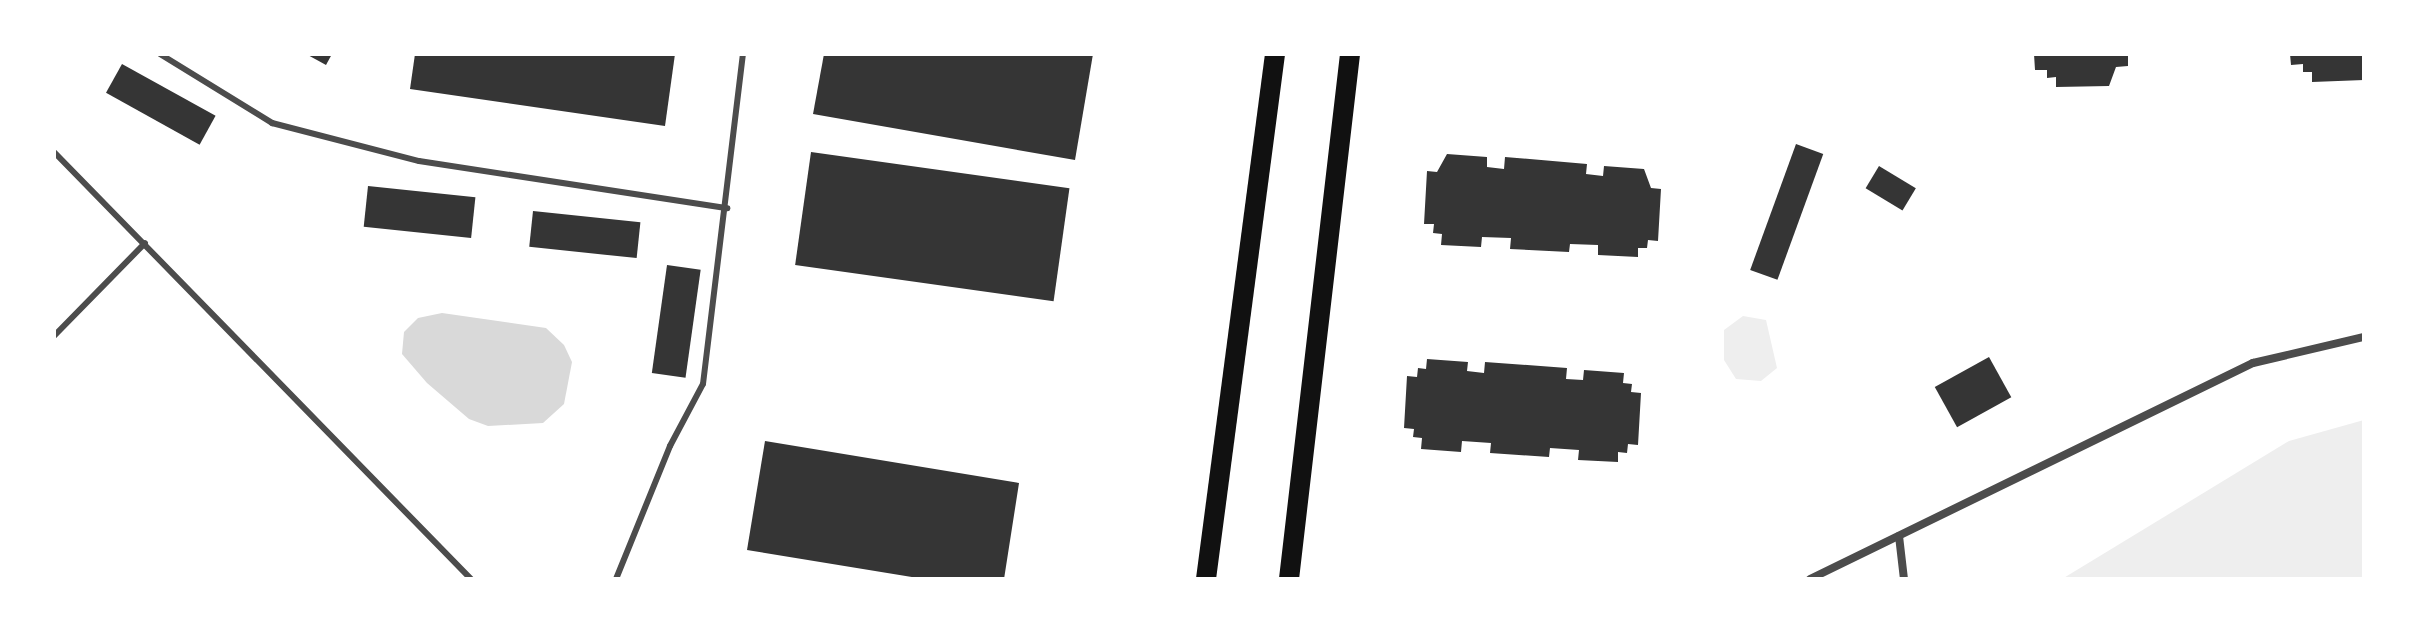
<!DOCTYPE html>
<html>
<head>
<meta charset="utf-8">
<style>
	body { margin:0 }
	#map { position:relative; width:2418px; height:633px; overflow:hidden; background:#fff; font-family:"Noto Serif",serif }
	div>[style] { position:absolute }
	.green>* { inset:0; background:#eee }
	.water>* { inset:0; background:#d9d9d9 }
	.building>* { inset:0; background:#353535; transform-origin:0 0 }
	.service>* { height:6px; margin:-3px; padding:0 3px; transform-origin:3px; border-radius:3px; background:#4c4c4c }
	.minor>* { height:8px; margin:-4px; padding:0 4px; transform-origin:4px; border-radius:4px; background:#4c4c4c }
	.primary>* { height:20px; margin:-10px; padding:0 10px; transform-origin:10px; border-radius:10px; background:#111 }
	span { translate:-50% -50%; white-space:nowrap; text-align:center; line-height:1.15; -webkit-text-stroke:6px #fff; paint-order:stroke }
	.frame { position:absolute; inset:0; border:56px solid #fff; pointer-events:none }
</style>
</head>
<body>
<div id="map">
	<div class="green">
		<div style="clip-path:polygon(1743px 316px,1766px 320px,1777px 368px,1761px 381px,1736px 379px,1724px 360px,1724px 330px)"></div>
		<div style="clip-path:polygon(2364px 420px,2364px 579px,2062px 579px,2289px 441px)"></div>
	</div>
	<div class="water">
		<div style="clip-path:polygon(442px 313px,546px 328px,564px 345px,572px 362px,564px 404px,543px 423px,488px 426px,469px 419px,427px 383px,402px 354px,404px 332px,418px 318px)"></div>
	</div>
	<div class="building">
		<div style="clip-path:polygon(306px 54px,332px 54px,326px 65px)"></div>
		<div style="clip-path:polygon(415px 54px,675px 54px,665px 126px,410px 89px)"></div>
		<div style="clip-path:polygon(824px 54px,1093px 54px,1075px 160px,813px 114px)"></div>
		<div style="clip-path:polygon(2034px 54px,2128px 54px,2128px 66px,2116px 67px,2109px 86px,2056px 87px,2056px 77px,2047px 78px,2047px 70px,2035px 70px)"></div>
		<div style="clip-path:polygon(2290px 54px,2364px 54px,2364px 80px,2312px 82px,2312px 72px,2303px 72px,2303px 64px,2291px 65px)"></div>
		<div style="left:122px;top:64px;width:107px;height:33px;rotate:29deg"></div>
		<div style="left:1796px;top:144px;width:29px;height:134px;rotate:20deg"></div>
		<div style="left:811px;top:152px;width:261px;height:114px;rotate:8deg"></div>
		<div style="clip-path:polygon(1447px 154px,1487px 157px,1487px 167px,1504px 169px,1505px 157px,1587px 164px,1586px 174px,1603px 176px,1604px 166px,1644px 169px,1651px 188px,1661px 189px,1658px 241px,1648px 240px,1647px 248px,1638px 248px,1638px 257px,1598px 255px,1598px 245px,1570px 244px,1569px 252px,1510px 249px,1511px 238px,1482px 237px,1481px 247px,1441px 245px,1442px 234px,1433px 233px,1434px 224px,1424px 224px,1427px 171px,1437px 172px)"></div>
		<div style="left:1879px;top:166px;width:43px;height:26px;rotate:31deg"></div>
		<div style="left:368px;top:186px;width:108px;height:41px;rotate:6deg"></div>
		<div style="left:533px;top:211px;width:108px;height:36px;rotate:6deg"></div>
		<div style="left:667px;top:265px;width:34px;height:109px;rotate:8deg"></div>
		<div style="left:1989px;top:357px;width:46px;height:62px;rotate:61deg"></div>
		<div style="clip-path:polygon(1427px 359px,1468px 362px,1467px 371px,1484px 373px,1485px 362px,1567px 368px,1566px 379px,1583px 380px,1584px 370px,1624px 373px,1623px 383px,1632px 384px,1631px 392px,1641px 393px,1638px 445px,1628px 444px,1627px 453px,1618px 452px,1618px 462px,1578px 460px,1579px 450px,1550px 448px,1549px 457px,1490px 453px,1491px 443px,1462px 441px,1461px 452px,1421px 449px,1422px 438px,1413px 437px,1414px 429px,1404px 428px,1407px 376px,1417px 377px,1418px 368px,1426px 369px)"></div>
		<div style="clip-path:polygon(765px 441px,1019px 483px,1004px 579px,924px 579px,747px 550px)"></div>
	</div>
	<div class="service">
		<div style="left:160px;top:54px;width:132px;rotate:31.6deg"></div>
		<div style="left:272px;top:123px;width:152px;rotate:14.5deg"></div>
		<div style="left:419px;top:161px;width:312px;rotate:8.7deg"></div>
		<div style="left:54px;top:152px;width:597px;rotate:45.68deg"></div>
		<div style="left:54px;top:336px;width:130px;rotate:-45.6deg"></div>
		<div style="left:616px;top:579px;width:144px;rotate:-67.9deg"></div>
		<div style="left:670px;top:446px;width:70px;rotate:-62deg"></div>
		<div style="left:703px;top:384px;width:332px;rotate:-83.1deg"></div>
	</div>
	<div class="minor">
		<div style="left:1899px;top:536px;width:43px;rotate:83.4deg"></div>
		<div style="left:1810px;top:579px;width:493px;rotate:-26deg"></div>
		<div style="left:2253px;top:363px;width:114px;rotate:-13.2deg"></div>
	</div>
	<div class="primary">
		<div style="left:1206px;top:579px;width:530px;rotate:-82.51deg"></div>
		<div style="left:1289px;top:579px;width:529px;rotate:-83.37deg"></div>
	</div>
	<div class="frame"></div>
</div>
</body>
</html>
